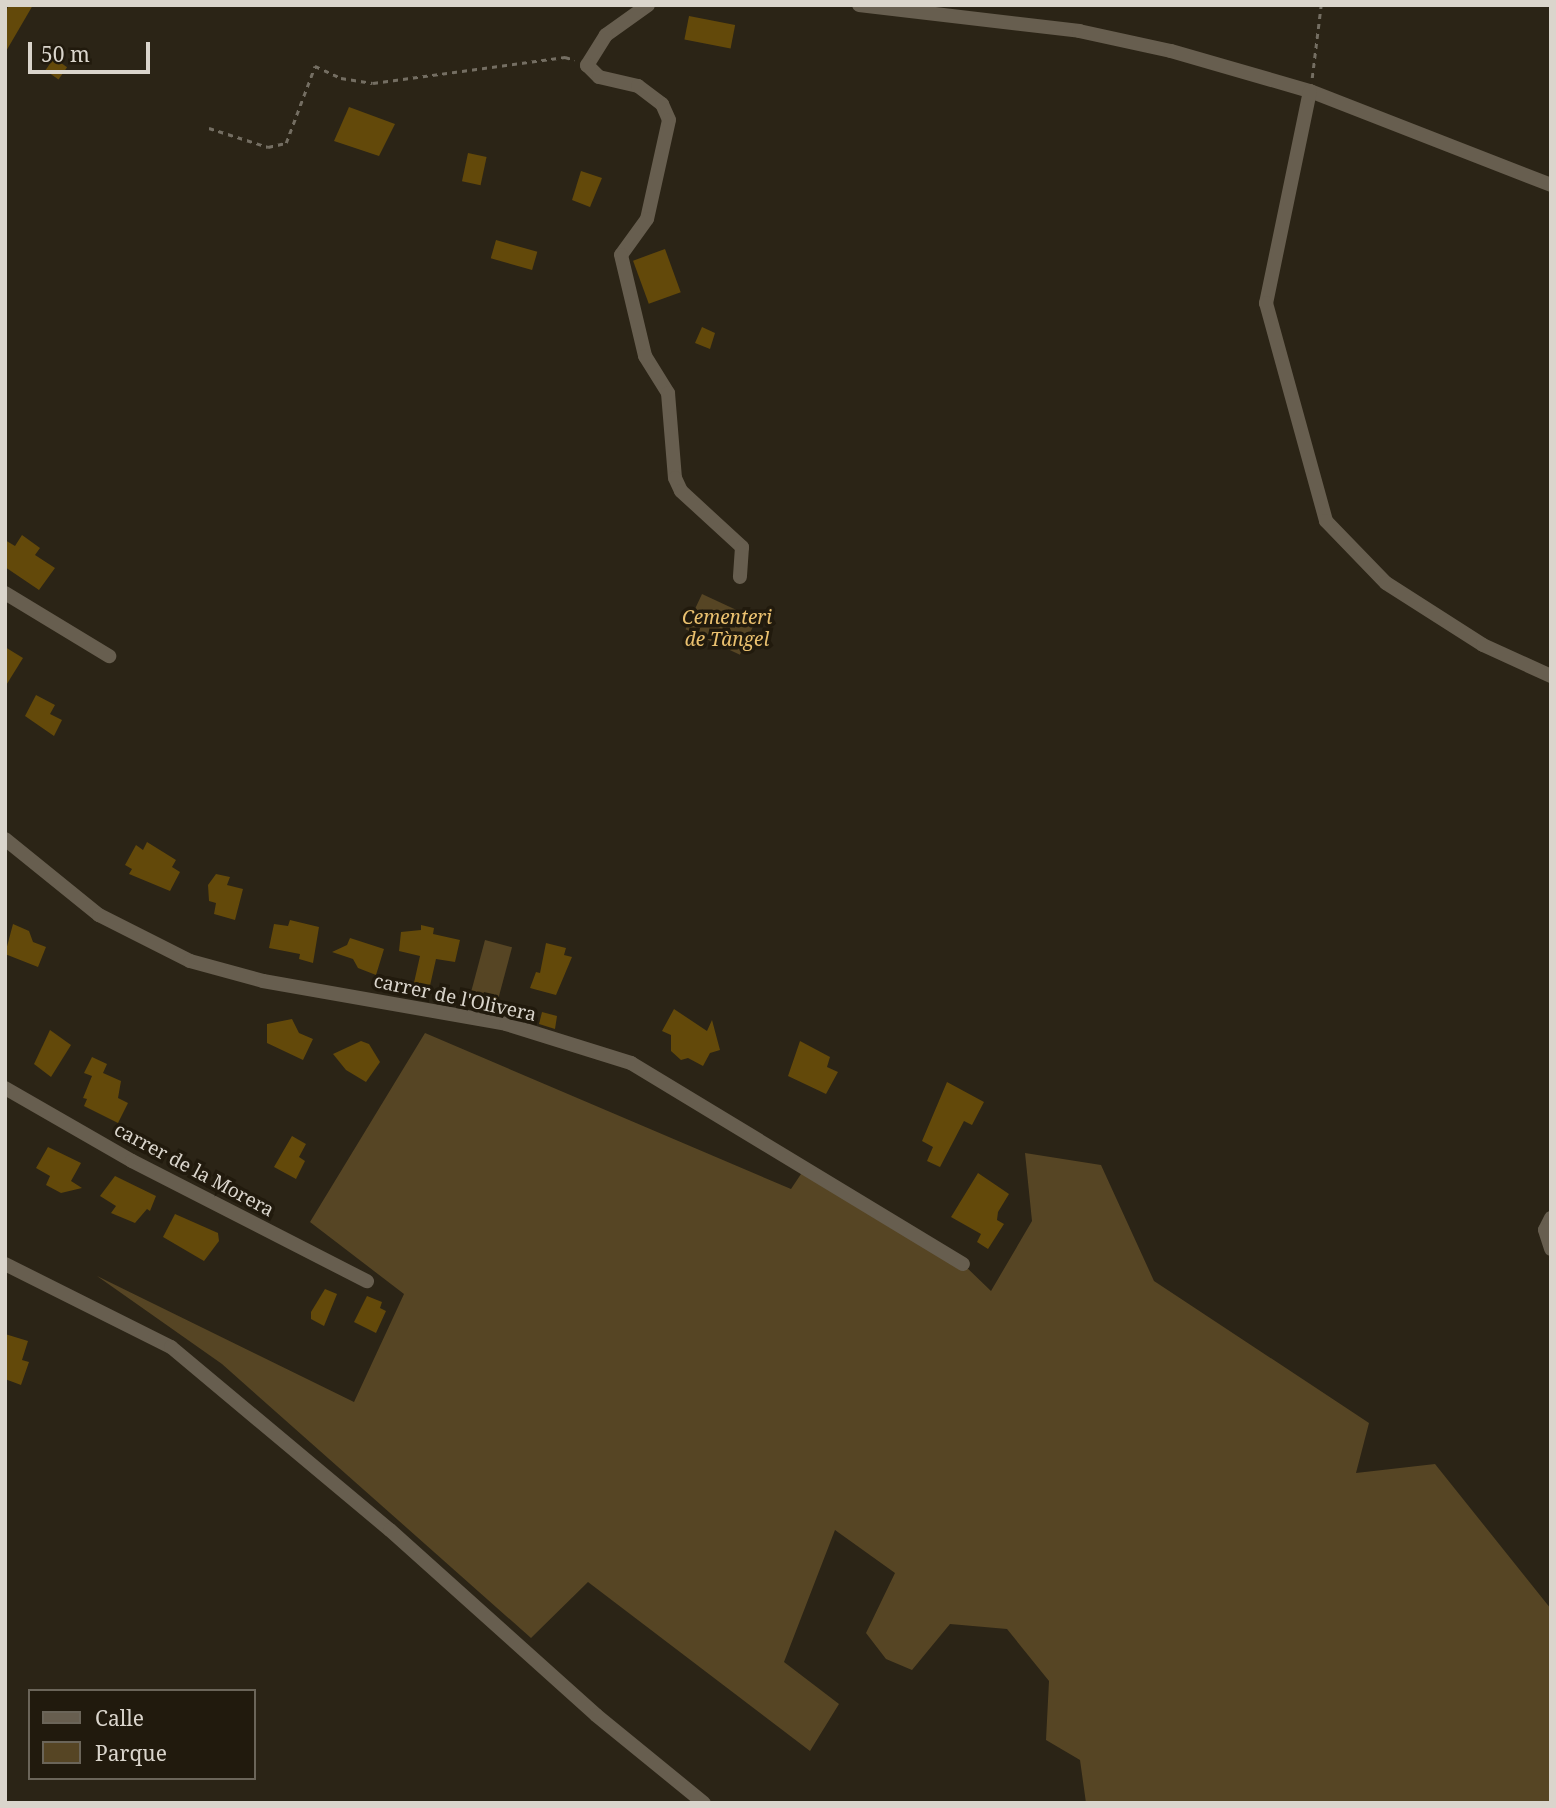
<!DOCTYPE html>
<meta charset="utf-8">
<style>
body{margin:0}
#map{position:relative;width:1556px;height:1808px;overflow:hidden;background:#2b2416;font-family:"Noto Serif",serif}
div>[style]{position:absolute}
.green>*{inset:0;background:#564524;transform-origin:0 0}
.building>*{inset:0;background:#63490a;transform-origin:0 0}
.path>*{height:2.5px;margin-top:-1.25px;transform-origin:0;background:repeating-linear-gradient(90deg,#746e62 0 5px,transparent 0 10px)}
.street>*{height:14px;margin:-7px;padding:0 7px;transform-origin:7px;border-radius:7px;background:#675e4f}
span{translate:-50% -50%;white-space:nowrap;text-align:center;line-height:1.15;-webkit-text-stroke:7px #211a0d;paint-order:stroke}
.park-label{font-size:19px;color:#ebc16f;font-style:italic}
.street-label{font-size:19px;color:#dad5cc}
.frame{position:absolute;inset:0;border:7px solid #dad5cc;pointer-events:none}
.legend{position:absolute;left:28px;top:1689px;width:228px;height:91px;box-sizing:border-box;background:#211a0d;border:2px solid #6b6559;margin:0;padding:9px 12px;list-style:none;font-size:21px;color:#dad5cc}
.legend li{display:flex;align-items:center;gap:14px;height:35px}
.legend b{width:35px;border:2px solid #6b6559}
.scale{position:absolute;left:28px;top:42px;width:122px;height:32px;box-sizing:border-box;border:4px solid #dad5cc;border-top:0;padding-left:9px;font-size:21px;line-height:24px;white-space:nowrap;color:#dad5cc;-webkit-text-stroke:5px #211a0d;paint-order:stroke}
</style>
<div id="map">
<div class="green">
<i style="left:702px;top:594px;width:60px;height:39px;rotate:25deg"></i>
<i style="left:485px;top:940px;width:28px;height:58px;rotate:15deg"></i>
<i style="clip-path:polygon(425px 1033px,791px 1189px,805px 1168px,963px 1264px,991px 1291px,1032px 1221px,1025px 1153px,1101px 1165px,1154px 1281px,1369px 1423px,1356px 1473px,1435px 1464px,1551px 1609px,1551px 1803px,1086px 1803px,1080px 1760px,1046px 1740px,1049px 1681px,1007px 1629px,950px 1624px,912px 1670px,886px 1659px,866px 1633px,895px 1573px,835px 1530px,784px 1662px,839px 1704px,810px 1751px,588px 1582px,531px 1638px,222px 1364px,97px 1276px,354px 1402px,404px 1294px,310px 1222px)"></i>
</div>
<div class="building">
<i style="clip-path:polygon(9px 5px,33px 5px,5px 53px,5px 13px)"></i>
<i style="left:689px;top:16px;width:47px;height:24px;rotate:11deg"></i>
<i style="left:54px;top:58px;width:16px;height:15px;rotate:35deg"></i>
<i style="clip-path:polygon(349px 107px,395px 124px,379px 156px,334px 141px)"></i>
<i style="left:468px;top:153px;width:19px;height:29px;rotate:12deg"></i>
<i style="clip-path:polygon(581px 171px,602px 178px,590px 207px,572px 200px)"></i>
<i style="left:496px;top:240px;width:43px;height:19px;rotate:16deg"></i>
<i style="left:665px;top:249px;width:46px;height:34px;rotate:70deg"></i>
<i style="clip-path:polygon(702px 327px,715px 333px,710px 349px,695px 343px)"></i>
<i style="clip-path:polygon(22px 535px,40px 548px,35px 555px,55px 568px,39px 590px,5px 567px,5px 540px,15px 546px)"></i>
<i style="clip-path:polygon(5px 647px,23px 658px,5px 687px)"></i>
<i style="clip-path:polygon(36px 695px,55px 705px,50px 714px,62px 720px,54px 736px,25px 716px)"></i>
<i style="clip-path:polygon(147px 842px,176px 860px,172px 867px,180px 872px,170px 891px,129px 874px,132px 869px,125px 865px,136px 845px,143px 850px)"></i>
<i style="clip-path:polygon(216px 874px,230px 877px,227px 885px,243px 889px,235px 920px,214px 914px,216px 903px,209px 901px,208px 885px)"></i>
<i style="clip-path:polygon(290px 920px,319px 927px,313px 963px,299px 959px,300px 954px,269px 948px,274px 924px,288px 926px)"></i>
<i style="clip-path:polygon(13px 924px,29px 931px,33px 942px,46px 947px,38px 967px,5px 954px)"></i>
<i style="clip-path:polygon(421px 925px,434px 928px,433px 934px,460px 940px,455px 962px,436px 959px,427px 999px,411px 996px,420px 956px,399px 951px,401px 932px,421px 930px)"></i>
<i style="clip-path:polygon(350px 938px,384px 949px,376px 975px,358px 968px,353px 959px,332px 952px,347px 945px)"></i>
<i style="clip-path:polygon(546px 943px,566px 948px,564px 955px,572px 957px,556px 995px,530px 988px,536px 972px,540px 973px)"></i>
<i style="clip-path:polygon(674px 1009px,707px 1031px,712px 1020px,720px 1050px,710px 1053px,703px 1066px,688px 1058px,681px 1060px,671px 1051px,671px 1035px,662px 1031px)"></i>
<i style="clip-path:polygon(542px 1012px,557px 1016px,555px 1029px,539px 1024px)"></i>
<i style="clip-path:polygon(292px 1019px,299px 1033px,313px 1039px,303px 1060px,267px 1043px,267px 1024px)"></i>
<i style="clip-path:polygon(50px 1030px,71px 1045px,51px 1077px,34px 1064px)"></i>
<i style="clip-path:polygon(361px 1041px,369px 1044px,380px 1062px,366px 1082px,346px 1070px,333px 1054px)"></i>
<i style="clip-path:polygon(800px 1041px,830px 1057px,827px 1067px,838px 1072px,826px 1094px,788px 1076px)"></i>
<i style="clip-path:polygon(92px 1057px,107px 1064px,103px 1073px,121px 1081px,118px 1098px,128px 1103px,118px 1123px,84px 1106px,87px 1099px,83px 1098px,92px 1076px,84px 1073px)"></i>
<i style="clip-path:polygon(947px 1082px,984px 1102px,972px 1125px,964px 1121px,940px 1167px,927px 1161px,933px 1147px,922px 1141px)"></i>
<i style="clip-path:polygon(292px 1136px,306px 1144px,299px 1157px,305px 1161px,296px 1179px,274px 1167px)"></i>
<i style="clip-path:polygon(48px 1147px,81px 1163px,71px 1181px,82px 1188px,61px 1193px,46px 1185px,50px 1176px,36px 1168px)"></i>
<i style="clip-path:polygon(978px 1173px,1009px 1194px,998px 1212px,997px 1220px,1004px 1224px,988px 1249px,977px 1242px,981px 1234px,951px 1217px)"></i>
<i style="clip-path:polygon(115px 1176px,156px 1196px,150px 1211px,147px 1209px,135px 1223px,111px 1213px,116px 1206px,100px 1196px)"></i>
<i style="clip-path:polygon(175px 1214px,218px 1233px,219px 1241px,204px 1261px,163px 1237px)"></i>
<i style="clip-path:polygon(325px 1289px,337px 1294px,324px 1326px,311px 1319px,311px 1312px)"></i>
<i style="clip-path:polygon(367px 1296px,382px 1302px,380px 1308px,386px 1311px,376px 1333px,354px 1322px)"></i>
<i style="clip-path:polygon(5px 1334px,28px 1341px,22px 1360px,29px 1362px,21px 1385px,5px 1379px)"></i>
</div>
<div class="path">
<i style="left:1312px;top:78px;width:74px;rotate:-83deg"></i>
<i style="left:209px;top:128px;width:62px;rotate:17.9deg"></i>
<i style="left:268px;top:147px;width:18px;rotate:-13deg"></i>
<i style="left:286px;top:143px;width:82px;rotate:-69.4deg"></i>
<i style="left:315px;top:66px;width:29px;rotate:25deg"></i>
<i style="left:341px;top:78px;width:32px;rotate:9deg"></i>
<i style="left:373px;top:83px;width:194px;rotate:-7.7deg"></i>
<i style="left:565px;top:57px;width:10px;rotate:17deg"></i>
</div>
<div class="street">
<i style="left:648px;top:5px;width:52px;rotate:144.5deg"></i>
<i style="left:606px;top:35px;width:36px;rotate:122deg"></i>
<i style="left:587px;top:65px;width:17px;rotate:45deg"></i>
<i style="left:599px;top:77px;width:40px;rotate:13deg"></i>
<i style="left:638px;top:86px;width:30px;rotate:37deg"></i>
<i style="left:662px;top:104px;width:17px;rotate:66deg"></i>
<i style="left:669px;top:120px;width:101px;rotate:102.5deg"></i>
<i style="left:647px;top:219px;width:44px;rotate:125.8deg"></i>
<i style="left:621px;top:255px;width:104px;rotate:76.6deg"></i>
<i style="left:645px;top:356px;width:44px;rotate:58.1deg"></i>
<i style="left:668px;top:393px;width:85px;rotate:85.3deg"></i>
<i style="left:675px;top:478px;width:14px;rotate:65deg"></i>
<i style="left:681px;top:491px;width:83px;rotate:42.6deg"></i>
<i style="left:742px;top:547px;width:30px;rotate:94deg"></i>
<i style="left:859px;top:5px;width:222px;rotate:6.7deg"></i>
<i style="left:1079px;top:31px;width:94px;rotate:12.3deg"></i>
<i style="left:1171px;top:51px;width:145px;rotate:16.1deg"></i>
<i style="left:1310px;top:91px;width:259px;rotate:21.3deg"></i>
<i style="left:1310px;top:91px;width:217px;rotate:101.7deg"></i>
<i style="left:1266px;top:303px;width:226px;rotate:74.6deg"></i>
<i style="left:1326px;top:521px;width:86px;rotate:45.9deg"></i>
<i style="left:1386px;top:583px;width:115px;rotate:32.6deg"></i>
<i style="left:1483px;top:645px;width:75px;rotate:24.5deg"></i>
<i style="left:5px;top:593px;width:122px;rotate:31.2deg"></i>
<i style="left:5px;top:839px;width:121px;rotate:39deg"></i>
<i style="left:99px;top:915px;width:102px;rotate:26.8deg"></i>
<i style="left:190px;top:961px;width:76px;rotate:15.3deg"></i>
<i style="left:263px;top:981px;width:247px;rotate:10deg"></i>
<i style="left:506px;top:1024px;width:131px;rotate:17.3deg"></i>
<i style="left:631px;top:1063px;width:388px;rotate:31.2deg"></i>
<i style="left:5px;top:1088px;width:146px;rotate:29.9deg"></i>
<i style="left:132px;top:1161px;width:264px;rotate:27.1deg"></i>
<i style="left:1551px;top:1218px;width:13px;rotate:117deg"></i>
<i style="left:1545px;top:1230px;width:20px;rotate:72deg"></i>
<i style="left:5px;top:1264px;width:186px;rotate:26.6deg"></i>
<i style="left:171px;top:1347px;width:285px;rotate:39.9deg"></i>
<i style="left:390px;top:1530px;width:277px;rotate:41.9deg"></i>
<i style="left:596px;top:1715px;width:139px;rotate:39.2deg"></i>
</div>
<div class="park-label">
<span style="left:727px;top:629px">Cementeri<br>de Tàngel</span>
</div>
<div class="street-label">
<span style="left:455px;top:998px;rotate:12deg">carrer de l'Olivera</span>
<span style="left:194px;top:1170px;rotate:28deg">carrer de la Morera</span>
</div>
<div class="frame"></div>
<ul class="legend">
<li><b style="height:9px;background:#675e4f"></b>Calle</li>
<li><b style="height:19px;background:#564524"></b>Parque</li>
</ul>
<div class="scale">50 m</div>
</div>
